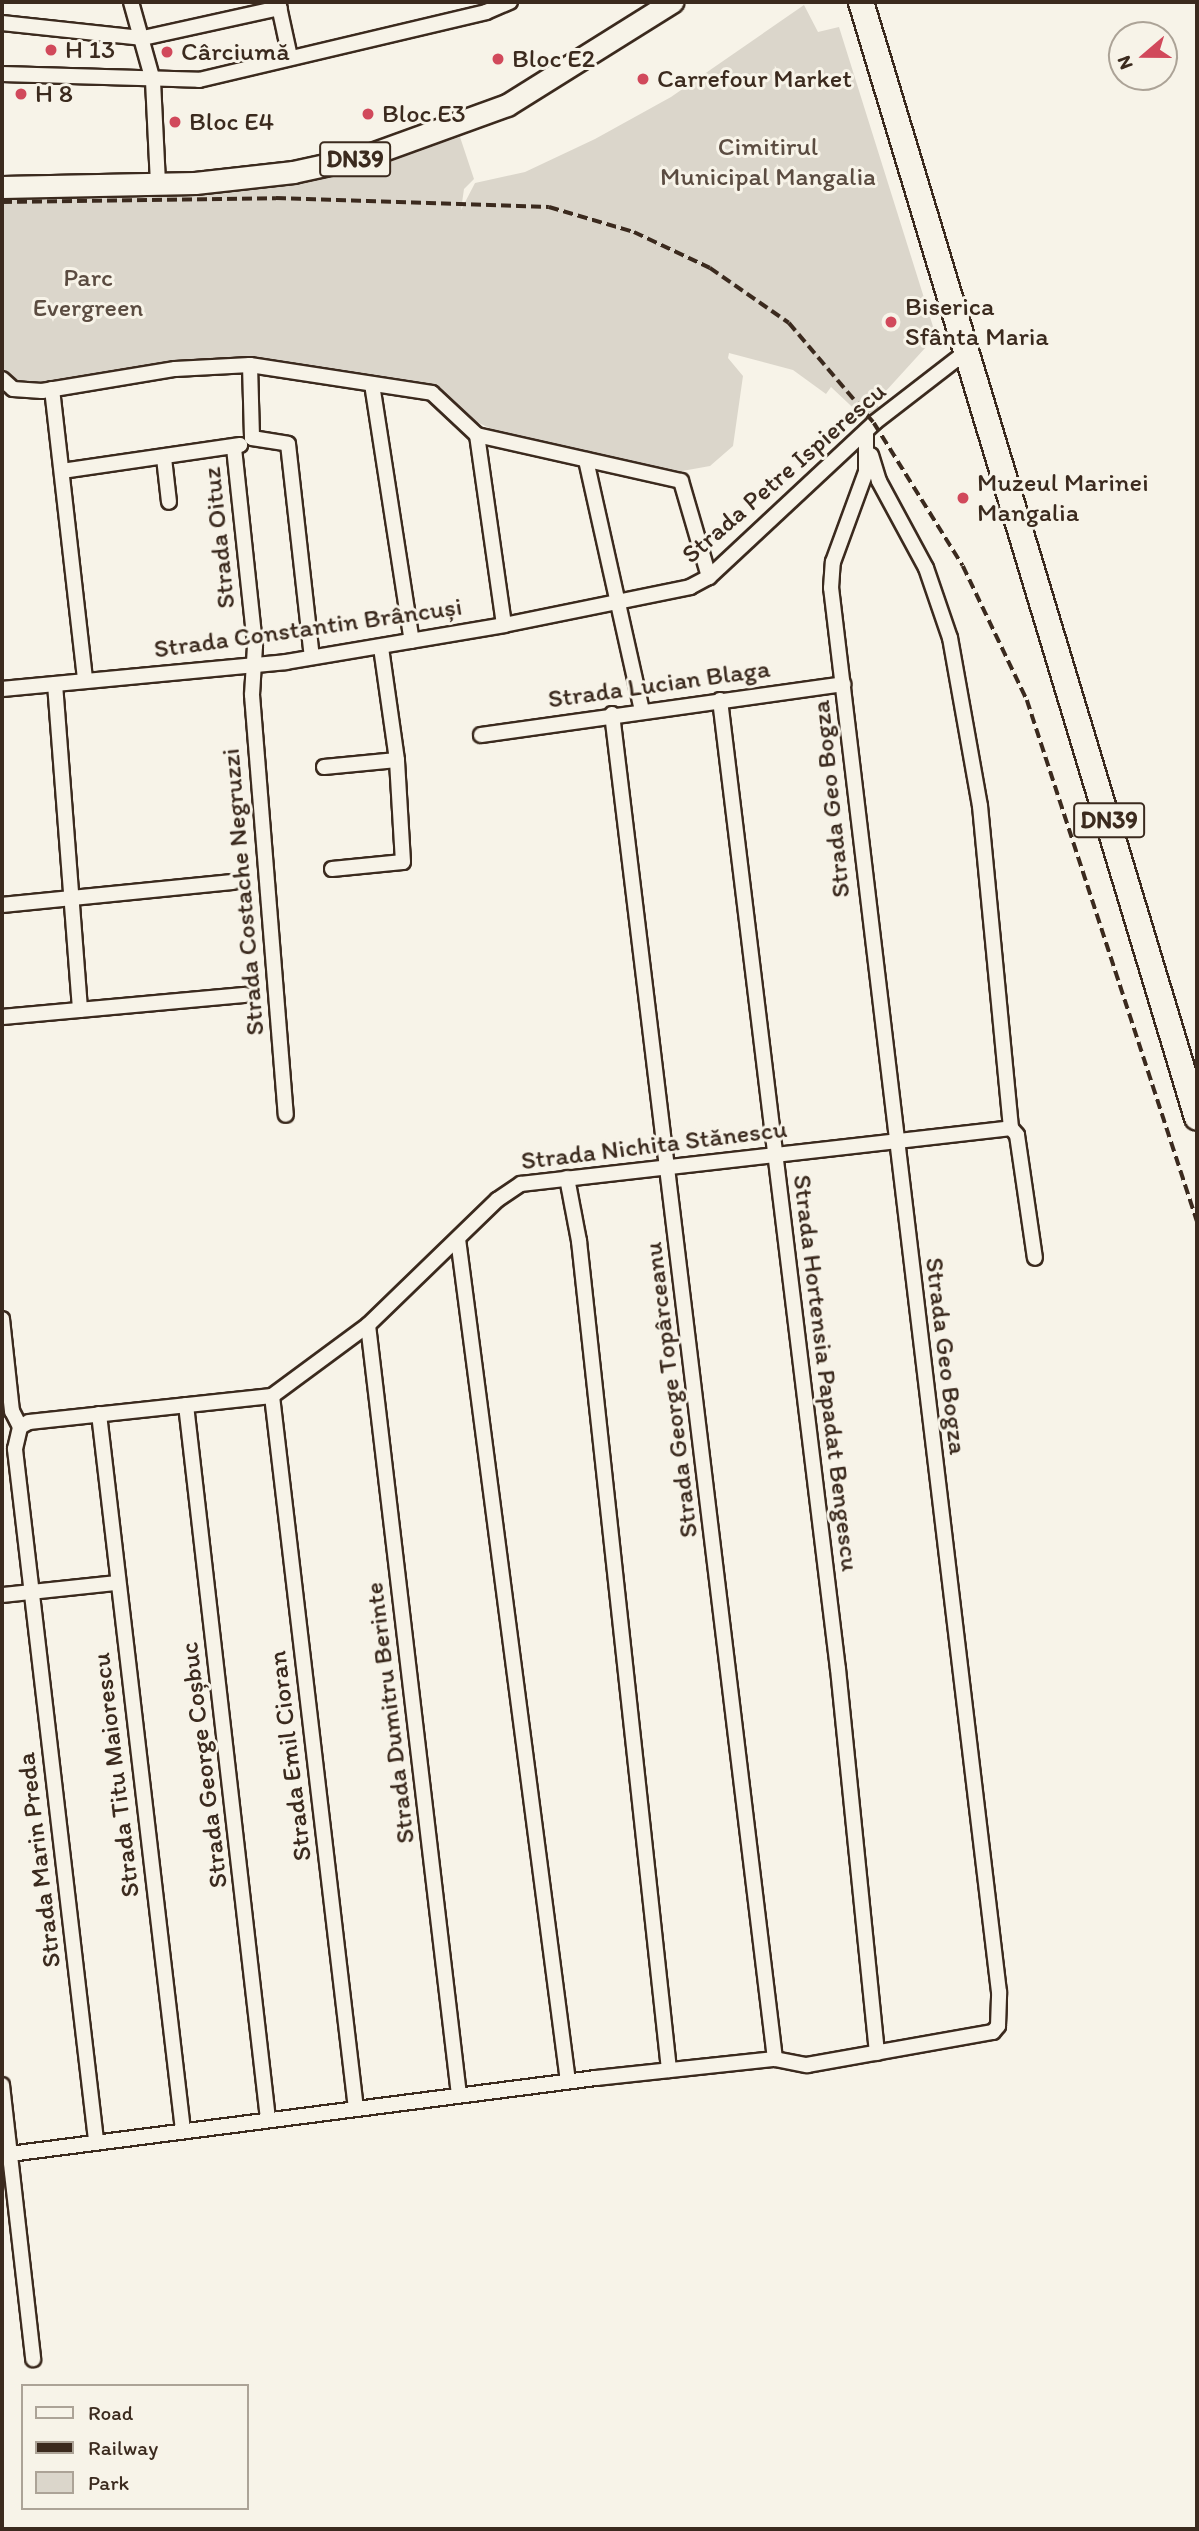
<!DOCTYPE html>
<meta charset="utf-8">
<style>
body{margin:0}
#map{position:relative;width:1199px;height:2531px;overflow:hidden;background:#f7f3e8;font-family:Itim,sans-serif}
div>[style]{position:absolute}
.green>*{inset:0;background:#dbd6cb}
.roads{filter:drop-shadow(2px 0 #3b2a1e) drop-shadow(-2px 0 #3b2a1e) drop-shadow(0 2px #3b2a1e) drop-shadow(0 -2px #3b2a1e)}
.street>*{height:14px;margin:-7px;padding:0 7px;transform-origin:7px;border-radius:7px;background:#f7f3e8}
.primary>*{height:21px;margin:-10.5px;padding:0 10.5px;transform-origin:10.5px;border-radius:10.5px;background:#f7f3e8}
.highway>*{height:24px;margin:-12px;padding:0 12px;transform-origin:12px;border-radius:12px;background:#f7f3e8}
.rail>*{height:3.5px;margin-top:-1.75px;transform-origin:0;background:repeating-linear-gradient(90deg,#3b2a1e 0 10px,transparent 0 15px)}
.dots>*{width:19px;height:19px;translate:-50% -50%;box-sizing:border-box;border:4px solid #f7f3e8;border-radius:50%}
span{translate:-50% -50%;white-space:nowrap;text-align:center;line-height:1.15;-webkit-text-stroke:6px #f7f3e8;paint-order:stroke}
.shield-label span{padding:2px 5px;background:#f7f3e8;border:2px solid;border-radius:5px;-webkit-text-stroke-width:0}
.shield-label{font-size:24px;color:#3b2a1e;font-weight:700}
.poi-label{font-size:26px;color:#3b2a1e}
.left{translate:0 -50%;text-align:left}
.park-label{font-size:26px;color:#5b4c41}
.street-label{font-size:26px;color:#3b2a1e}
.frame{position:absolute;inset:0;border:4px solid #3b2a1e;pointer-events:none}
.legend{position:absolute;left:21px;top:2384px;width:228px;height:126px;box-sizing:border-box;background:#f7f3e8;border:2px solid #aca397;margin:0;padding:9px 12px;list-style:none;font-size:21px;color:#3b2a1e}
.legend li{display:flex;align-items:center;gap:14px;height:35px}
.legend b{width:35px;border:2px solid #aca397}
.north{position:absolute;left:1108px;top:21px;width:70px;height:70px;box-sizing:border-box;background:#f7f3e8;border:2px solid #aca397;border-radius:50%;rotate:250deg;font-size:19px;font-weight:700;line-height:28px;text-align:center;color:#3b2a1e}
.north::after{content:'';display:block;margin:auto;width:24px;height:32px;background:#d1495b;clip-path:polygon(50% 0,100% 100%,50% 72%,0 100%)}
</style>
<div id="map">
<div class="green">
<i style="clip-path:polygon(804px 5px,818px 32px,839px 27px,936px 336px,875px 403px,880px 408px,866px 420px,831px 387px,826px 394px,793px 370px,729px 353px,728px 358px,743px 376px,733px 446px,710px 466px,671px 473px,502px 434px,462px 415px,447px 398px,235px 358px,20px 386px,6px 379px,2px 369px,2px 194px,181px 194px,270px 187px,338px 176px,460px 137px,474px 179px,464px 189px,461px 210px,475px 183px,525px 172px,595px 139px,671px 97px)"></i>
</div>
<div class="roads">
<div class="street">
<i style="left:131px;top:2px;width:82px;rotate:74.4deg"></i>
<i style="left:153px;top:81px;width:104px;rotate:87.2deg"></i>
<i style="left:278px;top:2px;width:56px;rotate:77.7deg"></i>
<i style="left:2px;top:23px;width:142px;rotate:6.1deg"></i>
<i style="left:143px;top:38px;width:140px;rotate:-12.4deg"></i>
<i style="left:2px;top:74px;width:197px;rotate:1.7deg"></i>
<i style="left:199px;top:80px;width:295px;rotate:-13.3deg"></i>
<i style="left:486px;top:12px;width:26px;rotate:-23deg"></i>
<i style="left:250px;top:365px;width:73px;rotate:88.4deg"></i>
<i style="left:2px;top:379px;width:15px;rotate:42deg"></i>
<i style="left:13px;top:389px;width:29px;rotate:4deg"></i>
<i style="left:42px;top:391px;width:135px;rotate:-9.4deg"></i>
<i style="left:175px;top:369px;width:75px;rotate:-3.1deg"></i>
<i style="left:250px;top:365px;width:184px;rotate:8.7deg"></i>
<i style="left:432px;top:393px;width:62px;rotate:43deg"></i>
<i style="left:477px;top:435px;width:192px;rotate:81.9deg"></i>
<i style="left:372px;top:384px;width:260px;rotate:81.2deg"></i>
<i style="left:52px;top:389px;width:293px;rotate:83.5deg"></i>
<i style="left:477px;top:435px;width:209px;rotate:12.7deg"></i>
<i style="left:681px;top:481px;width:100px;rotate:73.7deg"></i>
<i style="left:252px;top:438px;width:36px;rotate:9deg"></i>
<i style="left:288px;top:444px;width:214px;rotate:83.6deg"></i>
<i style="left:234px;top:448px;width:199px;rotate:83.9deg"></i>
<i style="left:255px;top:646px;width:49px;rotate:93.5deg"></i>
<i style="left:252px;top:695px;width:421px;rotate:85.4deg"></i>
<i style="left:164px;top:458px;width:44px;rotate:83.5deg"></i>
<i style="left:586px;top:460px;width:256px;rotate:77.4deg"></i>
<i style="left:62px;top:471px;width:180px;rotate:-8.3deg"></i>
<i style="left:55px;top:684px;width:327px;rotate:85.6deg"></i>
<i style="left:2px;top:689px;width:285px;rotate:-5.4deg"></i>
<i style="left:286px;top:662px;width:221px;rotate:-9.6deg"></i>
<i style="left:504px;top:625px;width:190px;rotate:-11.5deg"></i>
<i style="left:690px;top:587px;width:21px;rotate:-28deg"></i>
<i style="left:709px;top:577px;width:226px;rotate:-43deg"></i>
<i style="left:874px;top:423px;width:118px;rotate:-37.7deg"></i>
<i style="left:720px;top:700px;width:976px;rotate:83.06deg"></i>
<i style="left:838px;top:1669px;width:386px;rotate:84.2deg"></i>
<i style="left:612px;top:714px;width:1355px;rotate:83.09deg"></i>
<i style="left:481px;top:735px;width:366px;rotate:-8deg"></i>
<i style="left:324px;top:767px;width:73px;rotate:-5.5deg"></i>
<i style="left:332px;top:869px;width:71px;rotate:-5.6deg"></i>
<i style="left:403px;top:862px;width:102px;rotate:-93.4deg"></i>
<i style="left:397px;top:760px;width:114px;rotate:-98.1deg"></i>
<i style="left:2px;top:905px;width:232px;rotate:-5.7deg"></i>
<i style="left:2px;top:1017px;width:244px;rotate:-5.2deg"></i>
<i style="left:1011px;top:1128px;width:9px;rotate:49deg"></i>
<i style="left:1017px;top:1135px;width:124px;rotate:81.7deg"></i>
<i style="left:567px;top:1178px;width:64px;rotate:79.2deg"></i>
<i style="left:579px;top:1241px;width:834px;rotate:83.8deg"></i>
<i style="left:458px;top:1239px;width:849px;rotate:82.56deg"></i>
<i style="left:2px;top:1319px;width:93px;rotate:83.8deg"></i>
<i style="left:12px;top:1411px;width:18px;rotate:63deg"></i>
<i style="left:368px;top:1325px;width:775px;rotate:83.26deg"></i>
<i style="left:272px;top:1396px;width:718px;rotate:83.28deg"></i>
<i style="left:186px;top:1405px;width:719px;rotate:83.45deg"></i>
<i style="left:99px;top:1414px;width:721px;rotate:83.31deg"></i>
<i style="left:2px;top:1595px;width:116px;rotate:-6deg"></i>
<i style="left:2px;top:2085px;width:276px;rotate:83.5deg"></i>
<i style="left:96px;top:2140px;width:696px;rotate:-96.69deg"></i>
<i style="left:15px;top:1449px;width:23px;rotate:-77deg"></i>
<i style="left:20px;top:1427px;width:10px;rotate:-29deg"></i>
<i style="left:29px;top:1422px;width:244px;rotate:-6.1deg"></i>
<i style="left:272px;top:1396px;width:119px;rotate:-36.5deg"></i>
<i style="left:368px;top:1325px;width:180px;rotate:-44.1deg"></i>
<i style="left:497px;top:1200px;width:29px;rotate:-34deg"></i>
<i style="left:521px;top:1184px;width:493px;rotate:-6.5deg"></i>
<i style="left:1011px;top:1128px;width:323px;rotate:-95.5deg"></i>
<i style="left:980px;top:806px;width:171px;rotate:-100.1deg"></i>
<i style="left:950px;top:638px;width:74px;rotate:-108.9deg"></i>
<i style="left:926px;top:568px;width:99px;rotate:-118.4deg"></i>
<i style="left:879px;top:481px;width:27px;rotate:-107deg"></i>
<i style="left:2px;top:2155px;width:599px;rotate:-7.39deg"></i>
<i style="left:596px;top:2078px;width:180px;rotate:-6.1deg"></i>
<i style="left:775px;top:2059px;width:33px;rotate:11deg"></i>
<i style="left:807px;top:2065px;width:189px;rotate:-10.1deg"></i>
<i style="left:993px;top:2032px;width:8px;rotate:-50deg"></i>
<i style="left:998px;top:2026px;width:34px;rotate:-88deg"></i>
<i style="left:999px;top:1992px;width:1414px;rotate:-96.82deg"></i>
<i style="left:831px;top:588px;width:26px;rotate:-86deg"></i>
<i style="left:833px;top:562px;width:96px;rotate:-69.9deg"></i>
<i style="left:866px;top:472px;width:40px;rotate:-90deg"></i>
</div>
<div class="primary">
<i style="left:2px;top:187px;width:193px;rotate:-1.2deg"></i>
<i style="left:195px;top:183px;width:99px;rotate:-6.4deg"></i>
<i style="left:293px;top:172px;width:75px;rotate:-12.4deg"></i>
<i style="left:366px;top:156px;width:150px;rotate:-19.9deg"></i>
<i style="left:507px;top:105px;width:195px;rotate:-32deg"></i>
</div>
<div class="highway">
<i style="left:861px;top:2px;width:1165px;rotate:73.24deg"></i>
</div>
</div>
<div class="rail">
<i style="left:2px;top:202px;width:274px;rotate:-0.8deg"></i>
<i style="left:276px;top:198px;width:273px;rotate:1.9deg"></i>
<i style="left:549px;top:207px;width:89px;rotate:16.4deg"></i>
<i style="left:634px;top:232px;width:84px;rotate:25.3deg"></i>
<i style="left:710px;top:268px;width:96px;rotate:34.8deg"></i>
<i style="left:789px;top:323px;width:131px;rotate:49.6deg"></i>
<i style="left:874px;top:423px;width:168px;rotate:58.1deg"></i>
<i style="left:963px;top:566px;width:148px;rotate:64.5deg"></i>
<i style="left:1027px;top:700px;width:548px;rotate:71.93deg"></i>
</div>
<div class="dots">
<i style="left:51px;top:50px;background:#d1495b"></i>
<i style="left:167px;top:52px;background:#d1495b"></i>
<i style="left:498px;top:59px;background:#d1495b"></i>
<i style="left:643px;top:79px;background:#d1495b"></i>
<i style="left:21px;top:94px;background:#d1495b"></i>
<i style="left:368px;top:114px;background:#d1495b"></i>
<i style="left:175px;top:122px;background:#d1495b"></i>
<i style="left:891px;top:322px;background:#d1495b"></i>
<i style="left:963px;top:498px;background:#d1495b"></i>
</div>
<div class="shield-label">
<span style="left:355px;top:159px">DN39</span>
<span style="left:1109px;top:820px">DN39</span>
</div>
<div class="poi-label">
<span class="left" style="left:65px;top:50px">H 13</span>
<span class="left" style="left:181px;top:52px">Cârciumă</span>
<span class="left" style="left:512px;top:59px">Bloc E2</span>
<span class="left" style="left:657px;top:79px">Carrefour Market</span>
<span class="left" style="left:35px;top:94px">H 8</span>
<span class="left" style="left:382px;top:114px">Bloc E3</span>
<span class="left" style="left:189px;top:122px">Bloc E4</span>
<span class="left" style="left:905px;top:322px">Biserica<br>Sfânta Maria</span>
<span class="left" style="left:977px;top:498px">Muzeul Marinei<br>Mangalia</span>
</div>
<div class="park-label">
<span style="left:768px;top:162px">Cimitirul<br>Municipal Mangalia</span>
<span style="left:88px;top:293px">Parc<br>Evergreen</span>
</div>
<div class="street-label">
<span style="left:784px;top:473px;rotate:-41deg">Strada Petre Ispierescu</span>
<span style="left:219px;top:538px;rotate:-96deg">Strada Oituz</span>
<span style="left:308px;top:628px;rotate:-8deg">Strada Constantin Brâncuși</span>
<span style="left:659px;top:684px;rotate:-8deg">Strada Lucian Blaga</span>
<span style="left:831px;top:799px;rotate:-96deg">Strada Geo Bogza</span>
<span style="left:243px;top:892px;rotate:-95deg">Strada Costache Negruzzi</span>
<span style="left:654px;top:1145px;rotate:-7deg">Strada Nichita Stănescu</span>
<span style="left:946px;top:1356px;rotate:83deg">Strada Geo Bogza</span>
<span style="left:826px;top:1373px;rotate:83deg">Strada Hortensia Papadat Bengescu</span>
<span style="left:671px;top:1390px;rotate:-97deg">Strada George Topârceanu</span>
<span style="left:390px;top:1713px;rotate:-97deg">Strada Dumitru Berinte</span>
<span style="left:290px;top:1756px;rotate:-97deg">Strada Emil Cioran</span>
<span style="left:204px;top:1765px;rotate:-97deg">Strada George Coșbuc</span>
<span style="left:116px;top:1775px;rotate:-97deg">Strada Titu Maiorescu</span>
<span style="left:39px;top:1860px;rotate:-97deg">Strada Marin Preda</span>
</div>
<div class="frame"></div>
<ul class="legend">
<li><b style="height:9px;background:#f7f3e8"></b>Road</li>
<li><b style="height:9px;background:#3b2a1e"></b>Railway</li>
<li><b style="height:19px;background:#dbd6cb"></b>Park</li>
</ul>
<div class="north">N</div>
</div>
